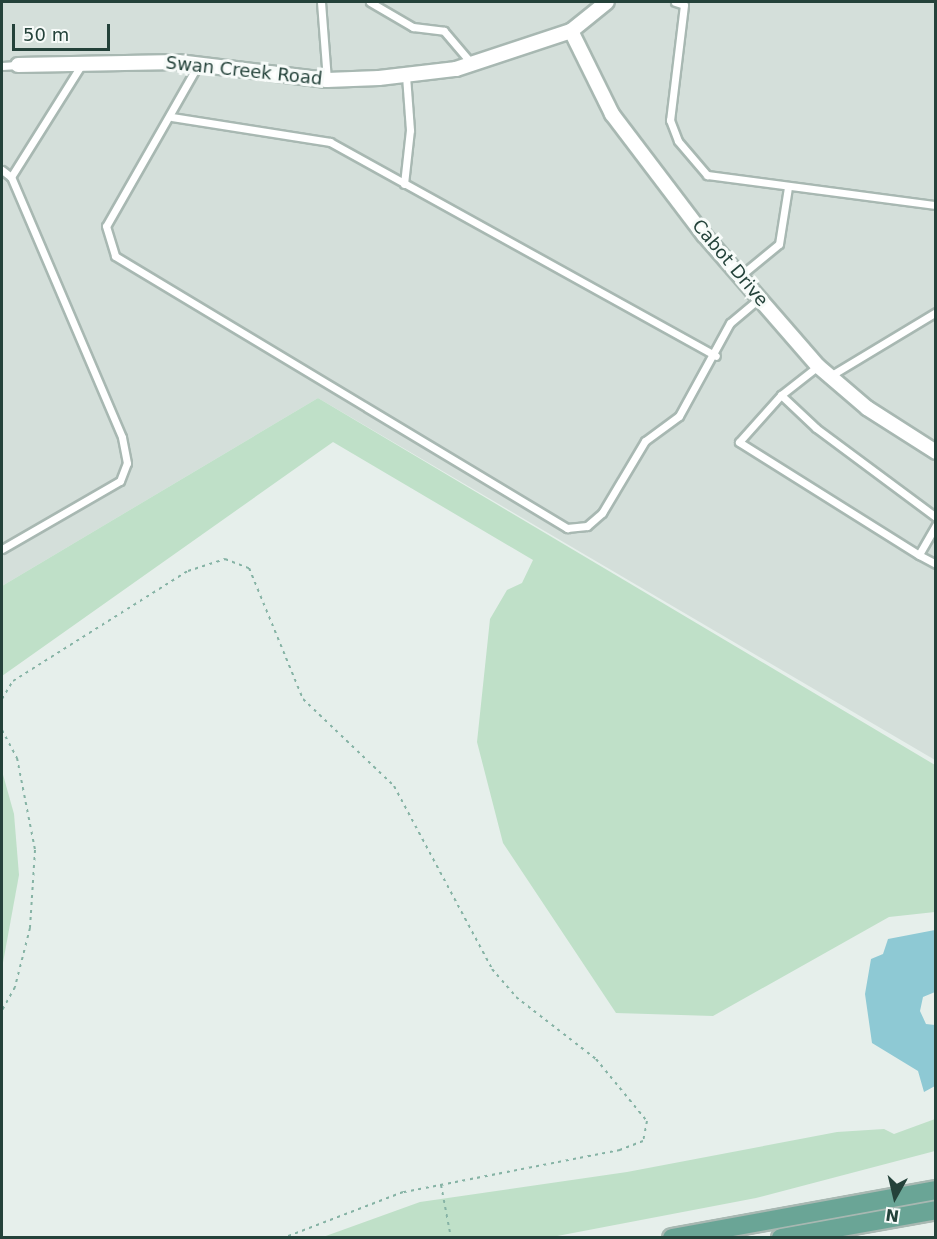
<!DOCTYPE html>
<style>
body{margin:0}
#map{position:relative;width:937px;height:1239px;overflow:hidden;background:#e6efeb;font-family:"DejaVu Sans",sans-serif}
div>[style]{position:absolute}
.built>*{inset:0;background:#d4dfda}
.green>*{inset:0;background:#bfe0c8}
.water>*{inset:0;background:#8ec9d4}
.path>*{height:2px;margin-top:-1px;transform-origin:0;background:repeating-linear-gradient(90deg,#86b3a5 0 3px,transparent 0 7.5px)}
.roads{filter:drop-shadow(2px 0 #a8b8b2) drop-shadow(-2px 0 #a8b8b2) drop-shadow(0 2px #a8b8b2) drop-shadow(0 -2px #a8b8b2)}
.service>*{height:7px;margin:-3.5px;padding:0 3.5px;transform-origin:3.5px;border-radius:3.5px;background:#fff}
.minor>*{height:14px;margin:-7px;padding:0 7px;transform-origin:7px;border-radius:7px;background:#fff}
.primary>*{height:18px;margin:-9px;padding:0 9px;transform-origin:9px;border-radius:9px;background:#6aa596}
span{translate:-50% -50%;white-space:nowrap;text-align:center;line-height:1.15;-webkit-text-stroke:6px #f7fbf9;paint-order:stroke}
.street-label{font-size:18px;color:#24423a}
.frame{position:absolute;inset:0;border:3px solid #24423a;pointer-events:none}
.north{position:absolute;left:865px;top:1167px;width:60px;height:60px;-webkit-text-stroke:4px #f7fbf9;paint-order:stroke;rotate:188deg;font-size:16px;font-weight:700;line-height:24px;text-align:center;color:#24423a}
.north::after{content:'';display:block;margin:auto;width:21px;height:27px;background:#24423a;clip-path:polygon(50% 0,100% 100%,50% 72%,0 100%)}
.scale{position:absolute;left:12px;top:24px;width:98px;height:27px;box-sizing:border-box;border:3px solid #24423a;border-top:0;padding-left:8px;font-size:18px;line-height:21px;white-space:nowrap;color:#24423a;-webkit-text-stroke:4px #f7fbf9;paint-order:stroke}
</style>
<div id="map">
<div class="built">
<i style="clip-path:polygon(2px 2px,935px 2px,935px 760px,318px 398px,2px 586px)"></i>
</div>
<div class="green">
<i style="clip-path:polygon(318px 398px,935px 765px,935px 912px,889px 917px,713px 1016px,616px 1013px,503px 843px,477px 742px,490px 619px,507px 590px,522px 583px,533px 560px,333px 442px,2px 676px,2px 586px)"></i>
<i style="clip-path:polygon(2px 771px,14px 814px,19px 875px,2px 968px)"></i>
<i style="clip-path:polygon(935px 1119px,935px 1151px,756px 1198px,552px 1237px,323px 1237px,420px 1202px,627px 1172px,837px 1132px,884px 1129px,894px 1134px)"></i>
</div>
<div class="water">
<i style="clip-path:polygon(935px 930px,935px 992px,923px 997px,920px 1011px,926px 1024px,935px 1025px,935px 1086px,924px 1092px,918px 1071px,872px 1043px,865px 994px,871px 959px,883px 954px,888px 939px)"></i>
</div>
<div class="path">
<i style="left:2px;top:699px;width:21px;rotate:-59deg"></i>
<i style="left:13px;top:681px;width:207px;rotate:-32.2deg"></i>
<i style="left:188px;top:571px;width:39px;rotate:-18deg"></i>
<i style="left:225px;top:559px;width:26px;rotate:21deg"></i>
<i style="left:249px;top:568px;width:142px;rotate:67.6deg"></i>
<i style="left:303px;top:699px;width:126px;rotate:43.7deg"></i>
<i style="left:394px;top:786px;width:208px;rotate:61.8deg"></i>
<i style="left:492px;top:969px;width:37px;rotate:49deg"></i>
<i style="left:516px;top:997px;width:101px;rotate:37.8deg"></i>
<i style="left:596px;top:1059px;width:80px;rotate:50.6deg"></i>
<i style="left:647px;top:1121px;width:20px;rotate:101deg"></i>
<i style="left:643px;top:1141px;width:25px;rotate:159deg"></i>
<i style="left:620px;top:1150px;width:221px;rotate:169deg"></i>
<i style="left:403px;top:1192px;width:129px;rotate:159deg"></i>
<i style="left:2px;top:730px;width:32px;rotate:62deg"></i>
<i style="left:17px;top:758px;width:94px;rotate:78.9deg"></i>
<i style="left:35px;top:850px;width:78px;rotate:93.7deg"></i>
<i style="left:30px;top:928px;width:61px;rotate:104.3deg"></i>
<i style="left:15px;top:987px;width:26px;rotate:119deg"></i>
<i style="left:441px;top:1185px;width:54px;rotate:79.3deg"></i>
</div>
<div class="roads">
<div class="service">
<i style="left:321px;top:2px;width:78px;rotate:85.6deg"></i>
<i style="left:370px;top:2px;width:50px;rotate:30.2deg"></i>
<i style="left:413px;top:27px;width:31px;rotate:7deg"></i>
<i style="left:444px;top:31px;width:43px;rotate:49.7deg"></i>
<i style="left:675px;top:2px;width:9px;rotate:18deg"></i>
<i style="left:684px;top:5px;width:116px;rotate:96.9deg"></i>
<i style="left:670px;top:120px;width:22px;rotate:69deg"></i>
<i style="left:678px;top:141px;width:45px;rotate:49.5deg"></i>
<i style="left:707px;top:175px;width:231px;rotate:7.5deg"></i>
<i style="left:198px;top:65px;width:185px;rotate:119.7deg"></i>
<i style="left:106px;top:226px;width:31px;rotate:73deg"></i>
<i style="left:115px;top:256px;width:528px;rotate:31.04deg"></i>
<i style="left:567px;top:528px;width:20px;rotate:-6deg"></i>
<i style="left:587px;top:526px;width:20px;rotate:-41deg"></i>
<i style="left:602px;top:513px;width:84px;rotate:-59.2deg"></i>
<i style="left:645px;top:441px;width:42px;rotate:-36.3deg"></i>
<i style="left:679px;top:416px;width:106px;rotate:-61.3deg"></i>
<i style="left:730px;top:323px;width:39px;rotate:-40deg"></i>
<i style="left:2px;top:66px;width:16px;rotate:-4deg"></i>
<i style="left:172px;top:117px;width:160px;rotate:9deg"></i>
<i style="left:330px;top:142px;width:441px;rotate:29deg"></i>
<i style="left:2px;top:170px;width:11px;rotate:38deg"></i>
<i style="left:404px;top:184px;width:54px;rotate:-83.7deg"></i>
<i style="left:410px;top:130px;width:55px;rotate:-94.2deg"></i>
<i style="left:740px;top:276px;width:50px;rotate:-39.4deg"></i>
<i style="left:779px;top:244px;width:58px;rotate:-81deg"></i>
<i style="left:818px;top:366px;width:47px;rotate:141.9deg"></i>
<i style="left:781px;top:395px;width:63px;rotate:131.8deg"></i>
<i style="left:739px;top:442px;width:213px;rotate:32.1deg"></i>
<i style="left:830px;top:376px;width:124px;rotate:-31.1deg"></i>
<i style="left:781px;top:395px;width:48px;rotate:43.3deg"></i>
<i style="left:816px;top:428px;width:149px;rotate:36.6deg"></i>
<i style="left:936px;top:525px;width:34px;rotate:120deg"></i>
<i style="left:919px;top:555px;width:19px;rotate:28deg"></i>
<i style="left:2px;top:549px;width:136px;rotate:-30deg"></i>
<i style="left:120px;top:481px;width:19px;rotate:-69deg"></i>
<i style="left:127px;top:463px;width:26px;rotate:-101deg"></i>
<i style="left:122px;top:437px;width:283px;rotate:-113.1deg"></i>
<i style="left:11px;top:177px;width:133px;rotate:-57.9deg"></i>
</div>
<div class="minor">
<i style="left:571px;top:31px;width:93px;rotate:63.7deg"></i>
<i style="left:612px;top:114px;width:152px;rotate:52.8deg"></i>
<i style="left:704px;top:235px;width:174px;rotate:49deg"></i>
<i style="left:818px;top:366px;width:65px;rotate:40.6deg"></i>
<i style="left:867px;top:408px;width:82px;rotate:32.5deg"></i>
<i style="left:18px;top:65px;width:160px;rotate:-1.1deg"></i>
<i style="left:178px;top:62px;width:150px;rotate:6.9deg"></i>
<i style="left:327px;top:80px;width:52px;rotate:-2.2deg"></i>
<i style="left:379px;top:78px;width:78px;rotate:-6.7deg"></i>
<i style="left:456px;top:69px;width:121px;rotate:-18.3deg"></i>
<i style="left:571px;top:31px;width:46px;rotate:-38.9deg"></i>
</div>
<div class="primary">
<i style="left:672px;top:1238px;width:268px;rotate:-10.3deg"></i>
<i style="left:781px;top:1238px;width:158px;rotate:-10.2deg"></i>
</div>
</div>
<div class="street-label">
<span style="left:244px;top:71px;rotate:6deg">Swan Creek Road</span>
<span style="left:730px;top:263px;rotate:50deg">Cabot Drive</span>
</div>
<div class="frame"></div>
<div class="north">N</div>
<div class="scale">50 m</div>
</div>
